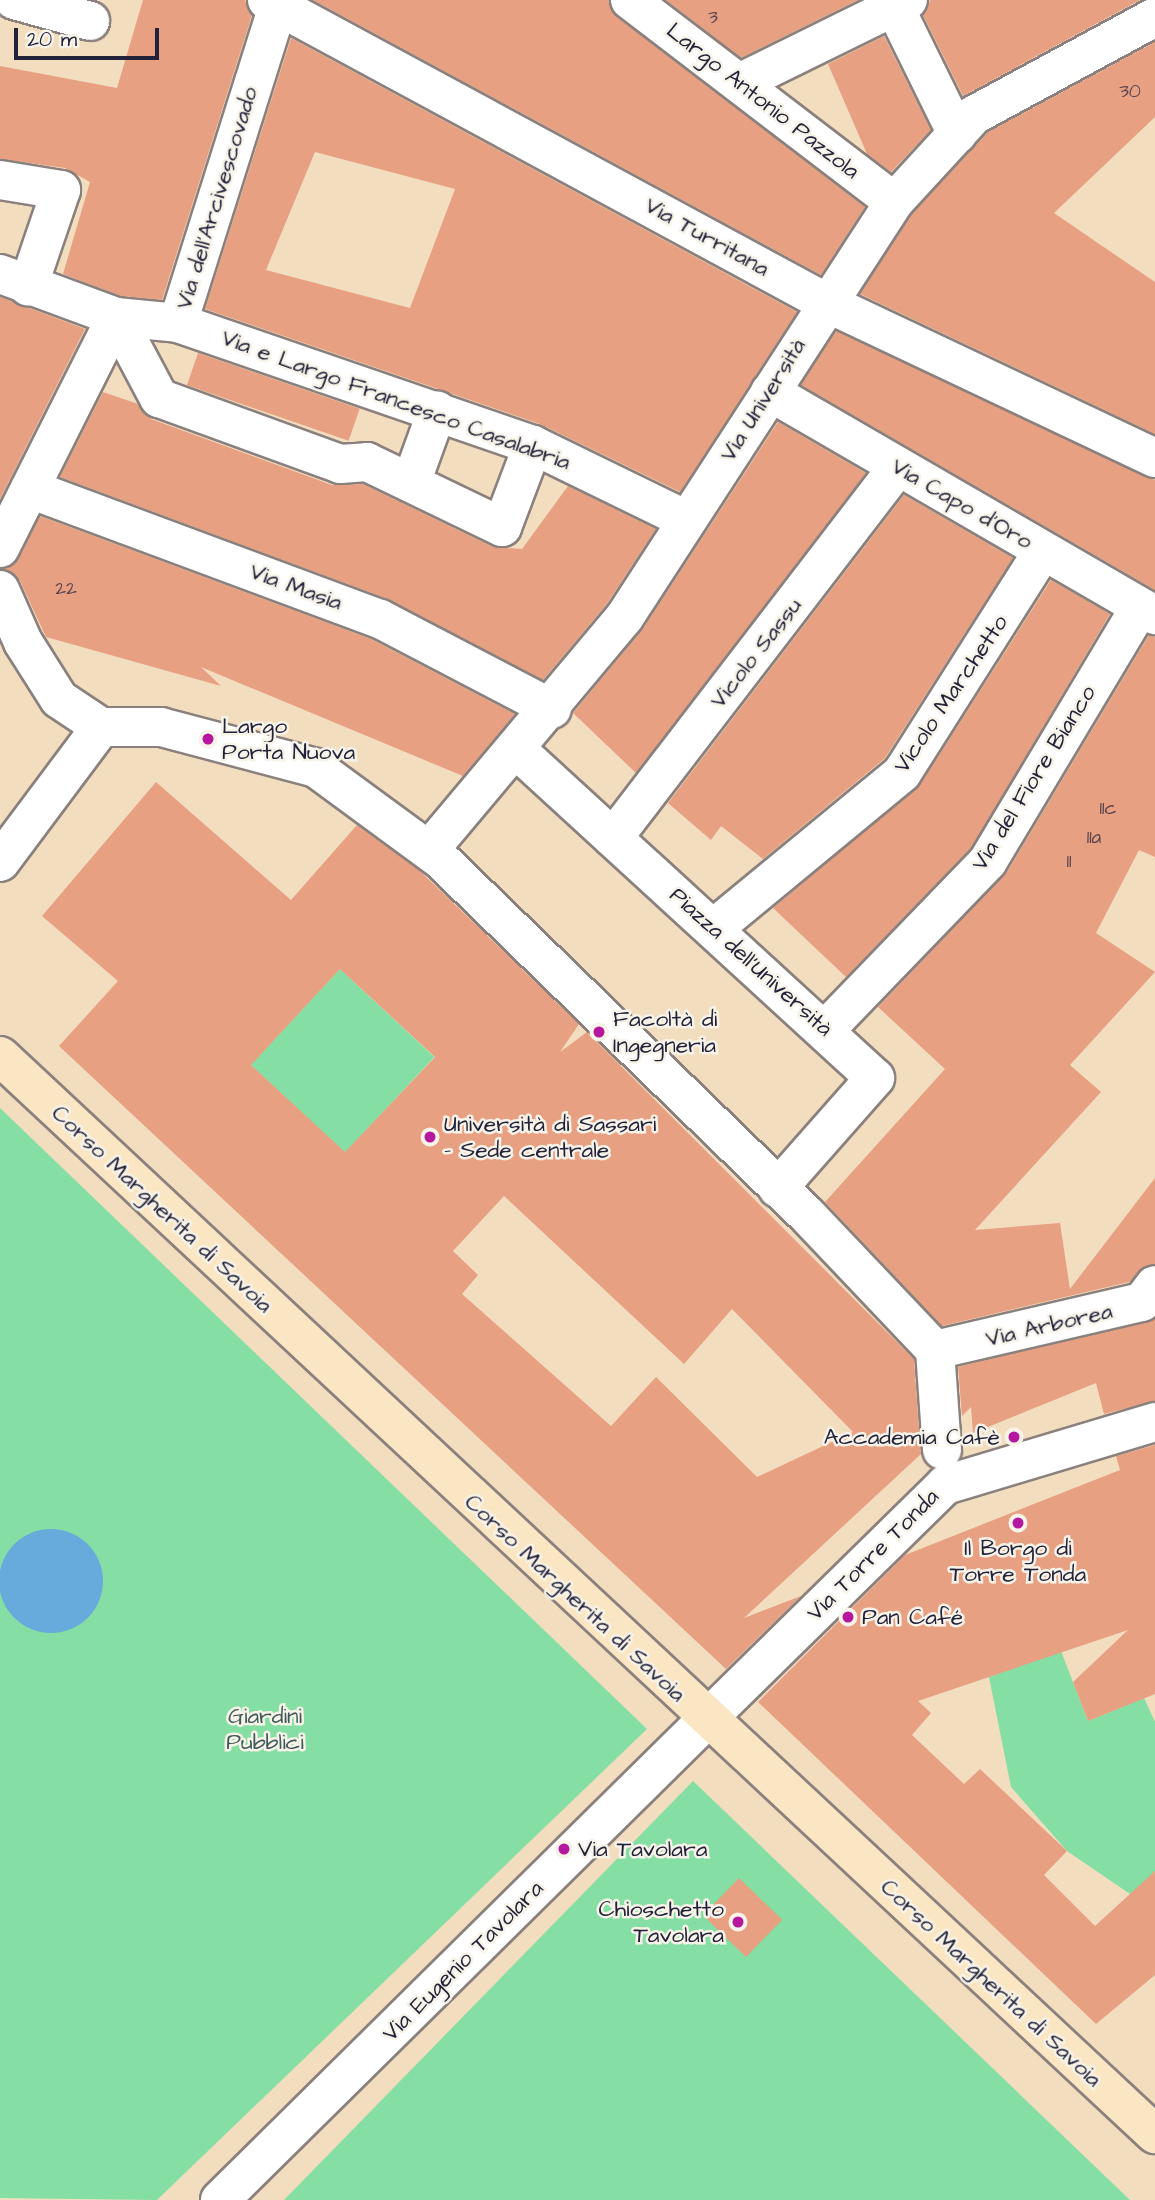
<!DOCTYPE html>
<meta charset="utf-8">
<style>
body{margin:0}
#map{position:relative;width:1155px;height:2200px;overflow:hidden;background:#f3ddbf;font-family:"Architects Daughter",sans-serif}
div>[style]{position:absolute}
.green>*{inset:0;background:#85dea3;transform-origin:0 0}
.water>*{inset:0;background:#67aadc}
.round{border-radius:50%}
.building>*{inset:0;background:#e8a083;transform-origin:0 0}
.roads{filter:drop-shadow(2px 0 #8a807d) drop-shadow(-2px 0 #8a807d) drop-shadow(0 2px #8a807d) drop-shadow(0 -2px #8a807d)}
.pedestrian>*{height:38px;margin:-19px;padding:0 19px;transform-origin:19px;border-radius:19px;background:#fff}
.minor>*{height:38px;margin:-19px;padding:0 19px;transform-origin:19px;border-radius:19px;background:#fff}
.secondary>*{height:38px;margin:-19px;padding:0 19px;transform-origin:19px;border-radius:19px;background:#fbe6c4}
.dots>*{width:19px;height:19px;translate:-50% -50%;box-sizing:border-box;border:4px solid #f7f3e8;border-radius:50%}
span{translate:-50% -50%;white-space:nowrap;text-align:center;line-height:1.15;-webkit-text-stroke:5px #f7f3e8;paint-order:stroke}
.number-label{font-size:19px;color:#54424d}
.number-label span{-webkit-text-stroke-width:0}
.street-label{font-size:23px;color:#22223b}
.poi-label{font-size:23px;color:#22223b}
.left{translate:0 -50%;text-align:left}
.right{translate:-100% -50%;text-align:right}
.park-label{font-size:23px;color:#405a5a}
.scale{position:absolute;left:14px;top:28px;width:145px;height:32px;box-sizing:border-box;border:4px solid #22223b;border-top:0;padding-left:9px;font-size:21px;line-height:24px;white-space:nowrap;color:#22223b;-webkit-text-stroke:5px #f7f3e8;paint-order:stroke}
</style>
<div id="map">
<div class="green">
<i style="left:340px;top:969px;width:129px;height:131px;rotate:43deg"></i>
<i style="clip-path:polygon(0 1108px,647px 1729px,157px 2200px,0 2198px)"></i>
<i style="clip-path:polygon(1061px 1651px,1088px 1721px,1144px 1698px,1155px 1722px,1155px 1877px,1130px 1894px,1067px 1851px,1011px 1787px,989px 1677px)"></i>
<i style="clip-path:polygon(693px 1781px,1130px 2200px,284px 2200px)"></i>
</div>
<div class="water">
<i class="round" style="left:-1px;top:1529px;width:104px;height:104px"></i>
</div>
<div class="building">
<i style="clip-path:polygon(143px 0,245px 0,252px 15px,162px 300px,121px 296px,63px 274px,90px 182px,65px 168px,0 159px,0 66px,117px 88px)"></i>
<i style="clip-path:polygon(313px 0,609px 0,617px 17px,865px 207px,821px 275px)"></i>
<i style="clip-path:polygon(666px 0,858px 0,741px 58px)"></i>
<i style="clip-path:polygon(930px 0,1140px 0,963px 96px,923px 15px)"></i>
<i style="clip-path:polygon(884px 36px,931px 130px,891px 172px,867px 154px,828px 64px)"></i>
<i style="clip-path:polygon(evenodd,291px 38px,797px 312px,680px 492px,540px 424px,205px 309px,291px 38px,315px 152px,455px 189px,410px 308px,266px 270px,315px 152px)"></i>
<i style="clip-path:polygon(1155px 42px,1155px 117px,1054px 213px,1155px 282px,1155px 434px,860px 294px,911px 215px,988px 132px)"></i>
<i style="clip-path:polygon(0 297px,85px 329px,0 499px)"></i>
<i style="clip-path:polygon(836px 331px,1155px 480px,1155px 590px,801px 385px)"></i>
<i style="left:198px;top:353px;width:171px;height:34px;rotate:19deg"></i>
<i style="clip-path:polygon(103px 392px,138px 404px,151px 419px,332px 485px,363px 484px,493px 547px,522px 549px,568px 486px,656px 529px,606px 605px,543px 680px,388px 599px,60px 477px)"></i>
<i style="clip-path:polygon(778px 422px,866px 473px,636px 773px,573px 713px,642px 630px)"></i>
<i style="clip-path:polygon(904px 495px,1013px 558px,885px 758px,763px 859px,721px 826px,711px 840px,668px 803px)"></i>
<i style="clip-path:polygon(40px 516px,371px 639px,515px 714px,463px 776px,201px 667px,221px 686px,46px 637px,20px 581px,4px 569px,19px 558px)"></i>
<i style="clip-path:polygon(1051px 580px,1110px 614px,971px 848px,846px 977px,773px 908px,920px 785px)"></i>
<i style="clip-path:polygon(1149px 635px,1155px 637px,1155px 857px,1139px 850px,1096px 933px,1155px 972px,1070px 1065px,1101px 1092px,975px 1230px,1060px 1223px,1070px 1289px,1155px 1178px,1155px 1264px,1129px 1282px,942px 1326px,825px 1202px,945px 1069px,878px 1007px,1007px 872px)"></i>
<i style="clip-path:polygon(evenodd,156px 782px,291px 900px,357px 825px,420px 871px,579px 1024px,560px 1052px,587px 1032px,914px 1359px,921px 1454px,744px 1618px,801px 1596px,726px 1669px,59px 1046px,118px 981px,42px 916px,156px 782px,340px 969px,435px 1057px,345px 1152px,251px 1065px,340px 969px,156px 782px,504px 1196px,684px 1364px,732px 1309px,853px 1432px,757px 1477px,656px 1377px,611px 1426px,462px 1294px,478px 1275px,453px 1251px,504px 1196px)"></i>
<i style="clip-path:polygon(1155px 1318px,1155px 1401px,1104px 1414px,1096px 1383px,973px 1433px,971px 1407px,962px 1416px,958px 1367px)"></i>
<i style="clip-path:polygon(1155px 1445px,1155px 1694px,1088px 1721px,1073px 1682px,1128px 1630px,918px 1701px,931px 1713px,912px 1735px,964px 1784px,980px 1769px,1067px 1851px,1044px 1875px,1095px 1926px,1155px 1871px,1155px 1975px,1096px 2024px,758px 1702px,905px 1555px,1120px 1470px,1116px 1456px)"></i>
<i style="left:739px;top:1878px;width:60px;height:52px;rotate:44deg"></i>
</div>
<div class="roads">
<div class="pedestrian">
<i style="left:705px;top:1721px;width:337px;rotate:-44.5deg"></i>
<i style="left:945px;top:1485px;width:219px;rotate:-16.7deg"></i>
</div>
<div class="minor">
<i style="left:14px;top:0;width:79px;rotate:15.4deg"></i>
<i style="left:267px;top:0;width:634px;rotate:28.42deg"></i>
<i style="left:825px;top:302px;width:365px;rotate:25.3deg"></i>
<i style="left:630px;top:0;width:332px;rotate:37.4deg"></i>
<i style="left:894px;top:6px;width:143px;rotate:63.8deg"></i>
<i style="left:741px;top:82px;width:186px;rotate:-26.2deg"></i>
<i style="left:0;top:180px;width:62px;rotate:9.3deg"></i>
<i style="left:61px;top:190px;width:102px;rotate:108.8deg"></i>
<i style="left:0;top:274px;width:124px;rotate:20.3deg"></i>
<i style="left:116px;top:317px;width:62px;rotate:5.5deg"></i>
<i style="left:178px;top:323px;width:375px;rotate:19deg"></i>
<i style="left:533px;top:445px;width:171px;rotate:26deg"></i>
<i style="left:116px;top:317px;width:92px;rotate:62deg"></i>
<i style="left:159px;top:398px;width:193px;rotate:20deg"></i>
<i style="left:340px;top:464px;width:27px;rotate:-4deg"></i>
<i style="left:367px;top:462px;width:150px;rotate:25.7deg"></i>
<i style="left:502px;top:527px;width:88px;rotate:-69.3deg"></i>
<i style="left:178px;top:323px;width:332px;rotate:-72.5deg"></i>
<i style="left:770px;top:392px;width:445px;rotate:30.1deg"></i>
<i style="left:411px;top:483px;width:77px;rotate:-70.1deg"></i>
<i style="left:30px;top:489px;width:373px;rotate:20.4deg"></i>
<i style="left:380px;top:619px;width:194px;rotate:27.6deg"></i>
<i style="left:0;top:548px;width:258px;rotate:-63.3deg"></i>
<i style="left:0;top:590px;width:57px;rotate:66.1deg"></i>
<i style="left:23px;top:642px;width:67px;rotate:57.7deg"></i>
<i style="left:59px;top:699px;width:50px;rotate:33.7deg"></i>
<i style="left:518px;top:751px;width:484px;rotate:42.5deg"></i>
<i style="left:875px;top:1078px;width:147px;rotate:131.4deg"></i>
<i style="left:613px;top:838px;width:468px;rotate:-52.5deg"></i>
<i style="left:430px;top:849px;width:302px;rotate:-50deg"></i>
<i style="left:624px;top:618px;width:496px;rotate:-57deg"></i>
<i style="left:894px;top:202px;width:118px;rotate:-47.4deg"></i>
<i style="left:974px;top:115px;width:206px;rotate:-28.4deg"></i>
<i style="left:0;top:862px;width:169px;rotate:-53.2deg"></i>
<i style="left:101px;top:727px;width:60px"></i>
<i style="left:161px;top:727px;width:160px;rotate:14.8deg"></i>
<i style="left:316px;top:768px;width:154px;rotate:36.3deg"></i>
<i style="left:440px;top:859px;width:513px;rotate:44.13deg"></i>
<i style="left:808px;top:1216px;width:185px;rotate:46.5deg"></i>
<i style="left:935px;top:1350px;width:100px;rotate:86deg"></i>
<i style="left:713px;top:929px;width:245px;rotate:-39.5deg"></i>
<i style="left:902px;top:773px;width:263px;rotate:-57.6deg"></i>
<i style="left:827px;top:1028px;width:232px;rotate:-46deg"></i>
<i style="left:988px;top:861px;width:296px;rotate:-59.1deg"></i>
<i style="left:935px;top:1350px;width:212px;rotate:-13.1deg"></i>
<i style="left:1142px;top:1302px;width:21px;rotate:-53deg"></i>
<i style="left:220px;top:2200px;width:682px;rotate:-44.64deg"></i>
</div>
<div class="secondary">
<i style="left:0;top:1056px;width:1580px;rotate:43.03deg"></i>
</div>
</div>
<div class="dots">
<i style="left:208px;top:739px;background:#b5179e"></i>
<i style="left:599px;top:1032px;background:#b5179e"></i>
<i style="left:430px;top:1137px;background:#b5179e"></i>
<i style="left:1014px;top:1437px;background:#b5179e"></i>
<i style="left:1018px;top:1523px;background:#b5179e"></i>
<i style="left:848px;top:1617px;background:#b5179e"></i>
<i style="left:564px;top:1849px;background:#b5179e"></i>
<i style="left:738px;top:1922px;background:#b5179e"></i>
</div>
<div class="number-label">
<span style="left:713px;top:18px">3</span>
<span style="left:1130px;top:92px">30</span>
<span style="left:66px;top:589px">22</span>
<span style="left:1108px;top:809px">11c</span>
<span style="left:1094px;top:838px">11a</span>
<span style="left:1069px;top:862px">11</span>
</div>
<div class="street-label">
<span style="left:763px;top:101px;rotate:38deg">Largo Antonio Pazzola</span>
<span style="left:217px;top:198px;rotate:-73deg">Via dell'Arcivescovado</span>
<span style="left:707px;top:237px;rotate:29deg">Via Turritana</span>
<span style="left:396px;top:400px;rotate:20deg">Via e Largo Francesco Casalabria</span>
<span style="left:763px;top:400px;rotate:-58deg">Via Università</span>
<span style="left:962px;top:504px;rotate:30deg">Via Capo d'Oro</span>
<span style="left:296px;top:587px;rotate:20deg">Via Masia</span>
<span style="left:756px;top:653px;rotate:-52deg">Vicolo Sassu</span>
<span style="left:951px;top:694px;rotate:-56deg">Vicolo Marchetto</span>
<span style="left:1034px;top:778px;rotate:-58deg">Via del Fiore Bianco</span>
<span style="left:751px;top:962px;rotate:42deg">Piazza dell'Università</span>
<span style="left:162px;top:1209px;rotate:43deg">Corso Margherita di Savoia</span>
<span style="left:1049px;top:1325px;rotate:-13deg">Via Arborea</span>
<span style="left:873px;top:1555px;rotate:-45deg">Via Torre Tonda</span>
<span style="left:575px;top:1598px;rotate:43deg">Corso Margherita di Savoia</span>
<span style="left:463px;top:1961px;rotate:-45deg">Via Eugenio Tavolara</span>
<span style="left:991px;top:1983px;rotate:43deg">Corso Margherita di Savoia</span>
</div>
<div class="poi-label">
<span class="left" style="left:222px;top:739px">Largo<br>Porta Nuova</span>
<span class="left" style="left:613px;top:1032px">Facoltà di<br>Ingegneria</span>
<span class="left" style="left:444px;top:1137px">Università di Sassari<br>- Sede centrale</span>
<span class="right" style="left:1000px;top:1437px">Accademia Cafè</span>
<span style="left:1018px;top:1561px">Il Borgo di<br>Torre Tonda</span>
<span class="left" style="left:862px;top:1617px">Pan Café</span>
<span class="left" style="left:578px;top:1849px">Via Tavolara</span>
<span class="right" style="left:724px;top:1922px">Chioschetto<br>Tavolara</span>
</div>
<div class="park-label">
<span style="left:265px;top:1729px">Giardini<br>Pubblici</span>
</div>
<div class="scale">20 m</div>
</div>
